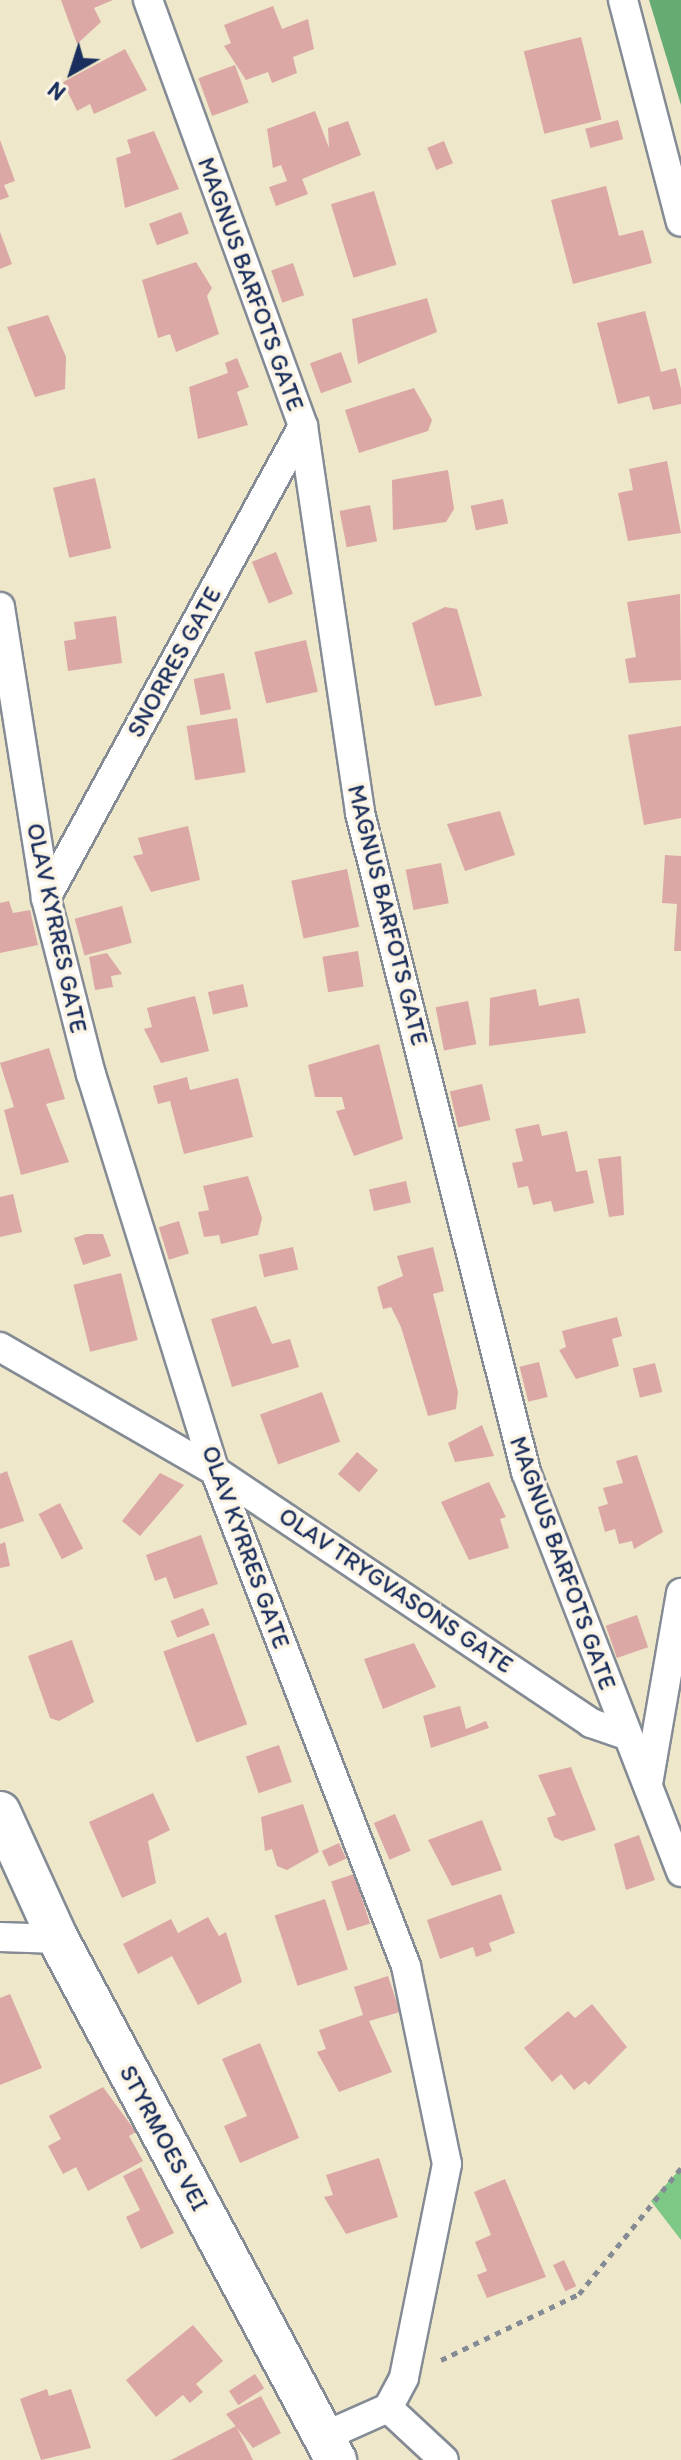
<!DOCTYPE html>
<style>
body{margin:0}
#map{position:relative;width:681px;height:2460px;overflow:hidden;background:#eee7ca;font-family:Itim,sans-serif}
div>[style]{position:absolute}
.green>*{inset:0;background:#7ec885}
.forest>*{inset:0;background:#66ac72}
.building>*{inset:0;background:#dba8a6;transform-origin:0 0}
.path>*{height:5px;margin-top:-2.5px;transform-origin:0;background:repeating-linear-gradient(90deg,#848b94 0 6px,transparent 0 12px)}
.roads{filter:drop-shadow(2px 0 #848b94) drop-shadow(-2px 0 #848b94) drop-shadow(0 2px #848b94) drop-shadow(0 -2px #848b94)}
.street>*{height:28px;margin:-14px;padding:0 14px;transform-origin:14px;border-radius:14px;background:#fff}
.secondary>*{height:40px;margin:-20px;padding:0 20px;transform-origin:20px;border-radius:20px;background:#fff}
span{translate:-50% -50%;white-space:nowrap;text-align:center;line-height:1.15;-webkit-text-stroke:7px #fcf5e5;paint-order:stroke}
.street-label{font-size:24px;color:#1b2f5e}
.north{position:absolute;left:32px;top:32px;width:80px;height:80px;-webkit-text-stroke:6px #fcf5e5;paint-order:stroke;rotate:219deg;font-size:22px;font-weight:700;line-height:32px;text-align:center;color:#1b2f5e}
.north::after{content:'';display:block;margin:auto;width:28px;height:36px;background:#1b2f5e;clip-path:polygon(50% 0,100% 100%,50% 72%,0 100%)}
</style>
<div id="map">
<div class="green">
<i style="clip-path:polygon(681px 2168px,681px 2240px,651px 2201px)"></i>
</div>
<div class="forest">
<i style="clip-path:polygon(649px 0,681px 0,681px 105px)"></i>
</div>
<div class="building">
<i style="clip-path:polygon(61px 0,113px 0,94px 8px,101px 22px,77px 44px)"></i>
<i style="clip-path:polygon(273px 6px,282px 29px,308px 19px,314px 49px,293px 57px,297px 73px,272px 83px,268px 72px,246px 80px,224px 46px,231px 43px,224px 25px)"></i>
<i style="left:581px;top:37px;width:85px;height:59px;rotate:76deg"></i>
<i style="clip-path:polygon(125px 49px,147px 90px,94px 114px,90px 104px,77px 111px,63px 82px)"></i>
<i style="left:235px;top:65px;width:40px;height:39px;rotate:70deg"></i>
<i style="clip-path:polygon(315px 111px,329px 148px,328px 128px,348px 121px,361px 155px,302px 179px,308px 194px,276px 206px,269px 187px,287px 181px,281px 165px,273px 168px,267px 129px)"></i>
<i style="left:618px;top:120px;width:20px;height:34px;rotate:75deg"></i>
<i style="clip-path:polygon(154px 131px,179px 189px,125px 208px,116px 158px,131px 153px,127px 140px)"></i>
<i style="clip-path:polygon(0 140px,15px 181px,4px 185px,9px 197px,0 200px)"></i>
<i style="left:444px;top:141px;width:24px;height:18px;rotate:68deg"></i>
<i style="clip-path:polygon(606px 186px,619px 236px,643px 230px,652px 263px,573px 284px,551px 200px)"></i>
<i style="left:374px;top:191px;width:77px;height:45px;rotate:73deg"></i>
<i style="left:181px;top:212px;width:23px;height:34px;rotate:70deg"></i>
<i style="clip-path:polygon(0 232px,12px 264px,0 269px)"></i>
<i style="clip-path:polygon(196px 262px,212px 288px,207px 296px,219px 334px,176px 352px,170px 334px,158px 338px,142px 280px)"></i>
<i style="left:293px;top:263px;width:34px;height:23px;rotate:71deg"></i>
<i style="clip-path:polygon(427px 298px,437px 332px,358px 364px,352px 319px)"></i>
<i style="clip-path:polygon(645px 311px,661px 372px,676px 368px,681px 389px,681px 404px,653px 410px,649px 396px,618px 404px,597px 323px)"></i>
<i style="clip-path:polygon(48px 315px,66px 357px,65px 389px,35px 397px,7px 327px)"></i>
<i style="left:341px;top:352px;width:32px;height:33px;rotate:70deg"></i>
<i style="clip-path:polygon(237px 358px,249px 387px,237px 392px,248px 425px,198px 439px,189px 387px,228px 373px,225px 363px)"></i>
<i style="clip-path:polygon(414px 388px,432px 420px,428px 431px,359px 453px,345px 410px)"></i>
<i style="clip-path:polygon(667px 461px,681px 533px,628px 541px,618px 493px,633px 490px,629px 469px)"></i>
<i style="clip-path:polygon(448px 470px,454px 509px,446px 522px,393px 530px,392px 480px)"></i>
<i style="left:95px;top:478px;width:72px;height:43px;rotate:77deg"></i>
<i style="left:503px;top:499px;width:25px;height:33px;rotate:78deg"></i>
<i style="left:370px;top:505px;width:37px;height:31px;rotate:79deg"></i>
<i style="left:276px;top:552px;width:45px;height:26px;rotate:68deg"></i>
<i style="clip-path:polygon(680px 594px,681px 680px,629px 683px,625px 659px,636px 657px,627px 602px)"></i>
<i style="clip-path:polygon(445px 607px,457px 609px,482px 696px,435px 706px,412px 623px)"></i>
<i style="clip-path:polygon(116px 616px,122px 663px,68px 671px,64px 641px,76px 639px,74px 622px)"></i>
<i style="left:306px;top:640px;width:53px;height:53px;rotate:77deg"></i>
<i style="left:224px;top:673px;width:37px;height:31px;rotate:79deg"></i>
<i style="left:237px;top:718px;width:55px;height:51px;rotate:81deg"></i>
<i style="clip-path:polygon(681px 726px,681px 818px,644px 825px,628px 735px)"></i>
<i style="clip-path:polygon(500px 811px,515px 855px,465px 871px,447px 824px)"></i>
<i style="clip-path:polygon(188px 826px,200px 880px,151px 892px,133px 856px,143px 854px,138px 838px)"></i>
<i style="clip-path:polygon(665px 855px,681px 856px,681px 951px,674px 951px,677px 904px,662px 903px)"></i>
<i style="left:441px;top:863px;width:41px;height:36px;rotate:79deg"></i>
<i style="left:347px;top:869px;width:59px;height:57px;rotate:78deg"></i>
<i style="clip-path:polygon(9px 901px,13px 913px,30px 910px,38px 945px,0 953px,0 903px)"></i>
<i style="left:122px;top:906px;width:38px;height:49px;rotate:75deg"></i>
<i style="left:358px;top:951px;width:36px;height:36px;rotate:81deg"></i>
<i style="clip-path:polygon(107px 953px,122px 974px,111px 976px,113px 987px,95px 990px,89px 957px)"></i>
<i style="left:243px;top:984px;width:23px;height:36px;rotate:77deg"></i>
<i style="clip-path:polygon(536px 989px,539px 1006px,579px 998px,586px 1033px,489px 1046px,490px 998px)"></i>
<i style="clip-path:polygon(195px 996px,209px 1051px,161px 1063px,144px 1029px,152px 1027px,147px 1008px)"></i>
<i style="left:468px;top:1001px;width:44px;height:33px;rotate:79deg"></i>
<i style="clip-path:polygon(379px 1044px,403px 1139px,354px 1156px,336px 1111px,345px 1109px,342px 1097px,315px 1097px,308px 1065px)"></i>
<i style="clip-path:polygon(49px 1048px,65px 1099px,46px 1104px,69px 1162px,21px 1175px,4px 1110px,14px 1107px,0 1063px)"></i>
<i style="clip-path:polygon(187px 1077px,190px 1090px,238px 1078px,253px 1137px,184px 1154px,170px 1101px,158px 1104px,153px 1086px)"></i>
<i style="left:482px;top:1084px;width:37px;height:33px;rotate:77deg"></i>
<i style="clip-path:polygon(539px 1124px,542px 1136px,567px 1131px,576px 1172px,587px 1170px,594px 1203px,554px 1212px,551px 1201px,533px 1205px,528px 1186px,518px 1188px,512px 1163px,523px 1161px,515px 1129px)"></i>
<i style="clip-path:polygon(621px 1156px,624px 1215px,609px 1217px,598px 1159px)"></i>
<i style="clip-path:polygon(248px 1176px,262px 1218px,258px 1235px,221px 1244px,219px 1235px,204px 1237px,198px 1212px,209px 1210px,203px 1186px)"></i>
<i style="left:406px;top:1181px;width:22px;height:38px;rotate:77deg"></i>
<i style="clip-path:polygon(13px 1194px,22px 1232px,0 1237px,0 1197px)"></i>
<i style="left:179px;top:1221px;width:34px;height:21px;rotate:73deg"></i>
<i style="clip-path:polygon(86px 1234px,103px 1234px,111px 1256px,83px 1265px,74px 1238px)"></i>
<i style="left:293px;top:1247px;width:23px;height:35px;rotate:77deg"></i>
<i style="clip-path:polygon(433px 1247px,444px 1291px,433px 1294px,458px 1392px,456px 1409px,428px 1416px,401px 1327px,391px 1307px,383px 1309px,377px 1287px,403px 1276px,397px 1256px)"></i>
<i style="left:121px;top:1273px;width:69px;height:49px;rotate:76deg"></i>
<i style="clip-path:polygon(256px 1306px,272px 1344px,290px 1339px,299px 1367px,232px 1387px,211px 1319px)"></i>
<i style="clip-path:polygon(617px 1317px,622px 1336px,612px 1339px,619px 1366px,576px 1379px,559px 1350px,566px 1347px,562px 1331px)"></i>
<i style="left:539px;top:1362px;width:36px;height:20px;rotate:76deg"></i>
<i style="left:655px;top:1363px;width:30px;height:23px;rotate:76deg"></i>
<i style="left:322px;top:1392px;width:53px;height:66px;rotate:70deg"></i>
<i style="clip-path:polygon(482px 1425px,494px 1456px,455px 1462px,448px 1443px)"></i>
<i style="left:357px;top:1452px;width:28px;height:29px;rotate:41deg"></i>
<i style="clip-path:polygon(637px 1455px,663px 1532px,634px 1549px,632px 1541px,619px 1544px,615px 1529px,605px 1532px,598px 1507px,608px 1504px,603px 1488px,623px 1483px,616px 1461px)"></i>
<i style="clip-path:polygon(7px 1471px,24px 1521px,0 1529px,0 1474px)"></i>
<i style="clip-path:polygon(160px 1473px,184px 1485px,140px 1536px,122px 1521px)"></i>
<i style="clip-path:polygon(489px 1482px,506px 1517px,500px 1519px,509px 1548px,469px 1560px,441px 1502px)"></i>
<i style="left:60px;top:1503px;width:51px;height:24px;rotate:63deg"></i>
<i style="clip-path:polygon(201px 1535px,218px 1584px,174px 1599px,166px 1577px,155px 1581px,146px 1555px)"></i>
<i style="clip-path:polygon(5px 1542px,10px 1566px,0 1568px,0 1544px)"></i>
<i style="left:203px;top:1608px;width:18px;height:35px;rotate:68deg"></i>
<i style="left:637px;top:1615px;width:34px;height:33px;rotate:71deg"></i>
<i style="left:214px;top:1633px;width:97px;height:54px;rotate:70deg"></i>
<i style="clip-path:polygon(72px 1640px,94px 1702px,59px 1721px,50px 1718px,28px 1656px)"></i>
<i style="clip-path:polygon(414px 1643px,436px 1687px,383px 1709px,364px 1659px)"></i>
<i style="clip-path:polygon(460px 1706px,466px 1729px,486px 1721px,489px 1728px,431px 1748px,423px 1716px)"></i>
<i style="left:279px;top:1745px;width:39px;height:35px;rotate:71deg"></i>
<i style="clip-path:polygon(571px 1767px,596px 1830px,562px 1841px,554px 1837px,547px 1818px,556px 1815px,538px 1775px)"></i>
<i style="clip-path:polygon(153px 1793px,170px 1830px,148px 1841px,156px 1883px,122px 1898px,89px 1822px)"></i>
<i style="clip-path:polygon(303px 1804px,319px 1852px,287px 1870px,277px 1866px,272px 1849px,265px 1851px,261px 1817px)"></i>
<i style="left:395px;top:1814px;width:40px;height:23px;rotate:67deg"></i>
<i style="clip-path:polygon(482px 1820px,502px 1870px,452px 1886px,428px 1840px)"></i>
<i style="clip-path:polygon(639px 1835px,655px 1880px,626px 1890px,614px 1844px)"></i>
<i style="left:339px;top:1843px;width:17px;height:19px;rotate:65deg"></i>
<i style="left:354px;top:1874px;width:52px;height:24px;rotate:72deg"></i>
<i style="clip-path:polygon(501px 1894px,515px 1933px,489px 1943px,492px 1951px,476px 1957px,473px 1947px,440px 1959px,427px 1920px)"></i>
<i style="left:325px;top:1899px;width:74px;height:53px;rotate:72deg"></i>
<i style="clip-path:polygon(208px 1917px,219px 1936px,226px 1932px,242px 1982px,198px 2005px,172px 1956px,138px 1974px,123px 1944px,171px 1919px,178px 1933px)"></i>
<i style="clip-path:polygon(388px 1976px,400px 2012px,369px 2021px,392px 2072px,339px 2092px,317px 2052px,326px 2049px,319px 2030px,363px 2015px,354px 1987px)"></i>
<i style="clip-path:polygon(10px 1994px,42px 2068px,0 2085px,0 1998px)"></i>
<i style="clip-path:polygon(592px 2004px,627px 2047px,589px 2085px,585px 2081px,574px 2090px,561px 2074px,552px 2082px,524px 2048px,568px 2011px,575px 2018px)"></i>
<i style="clip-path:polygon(260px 2043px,299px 2138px,240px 2163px,224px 2126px,247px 2116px,222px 2059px)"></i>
<i style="clip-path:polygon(103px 2087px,136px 2132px,129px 2136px,143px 2161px,88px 2191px,76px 2167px,63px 2174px,48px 2146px,61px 2139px,49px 2116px)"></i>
<i style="clip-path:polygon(379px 2158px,398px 2217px,346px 2234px,324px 2197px,333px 2195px,326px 2175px)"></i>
<i style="clip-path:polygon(141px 2167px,174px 2233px,141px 2249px,126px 2217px,140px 2210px,123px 2176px)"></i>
<i style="clip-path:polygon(505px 2179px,546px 2277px,487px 2298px,477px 2275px,487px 2271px,475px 2242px,491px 2235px,474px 2192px)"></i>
<i style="left:564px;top:2260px;width:29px;height:12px;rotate:65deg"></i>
<i style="clip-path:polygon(193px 2325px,223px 2361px,196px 2384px,203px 2392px,190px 2403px,183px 2395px,156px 2417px,126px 2380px)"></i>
<i style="left:255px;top:2374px;width:17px;height:31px;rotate:57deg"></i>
<i style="clip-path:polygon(47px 2389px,49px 2396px,71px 2389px,91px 2448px,41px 2460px,20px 2399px)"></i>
<i style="clip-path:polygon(261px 2396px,281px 2433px,253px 2448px,226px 2414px)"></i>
<i style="clip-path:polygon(236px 2426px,253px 2460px,171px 2460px)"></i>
</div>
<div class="path">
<i style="left:441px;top:2360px;width:153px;rotate:-25.6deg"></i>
<i style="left:579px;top:2294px;width:162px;rotate:-51deg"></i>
</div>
<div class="roads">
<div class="street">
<i style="left:148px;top:0;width:453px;rotate:70deg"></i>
<i style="left:303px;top:426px;width:391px;rotate:81.6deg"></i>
<i style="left:360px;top:813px;width:680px;rotate:75.86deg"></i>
<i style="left:526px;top:1472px;width:429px;rotate:68.8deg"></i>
<i style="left:623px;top:0;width:229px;rotate:75.4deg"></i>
<i style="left:0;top:607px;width:295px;rotate:81deg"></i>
<i style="left:46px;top:898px;width:182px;rotate:75.7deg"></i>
<i style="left:91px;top:1074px;width:416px;rotate:72.7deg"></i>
<i style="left:215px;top:1471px;width:531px;rotate:68.9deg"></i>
<i style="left:406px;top:1966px;width:202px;rotate:78.3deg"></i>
<i style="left:447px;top:2164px;width:218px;rotate:101.4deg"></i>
<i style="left:404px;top:2378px;width:34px;rotate:118deg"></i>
<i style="left:388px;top:2408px;width:71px;rotate:156deg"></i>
<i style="left:46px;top:898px;width:537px;rotate:-61.43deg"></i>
<i style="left:0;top:1347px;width:248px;rotate:30deg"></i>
<i style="left:215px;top:1471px;width:453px;rotate:33.8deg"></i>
<i style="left:591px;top:1723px;width:36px;rotate:19deg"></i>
<i style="left:648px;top:1784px;width:194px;rotate:-80.2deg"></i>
<i style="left:0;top:1937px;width:58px;rotate:2deg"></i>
<i style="left:388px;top:2408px;width:76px;rotate:42.9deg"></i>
</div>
<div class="secondary">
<i style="left:0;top:1812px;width:140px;rotate:65.5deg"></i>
<i style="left:58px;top:1939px;width:591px;rotate:61.92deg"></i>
</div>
</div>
<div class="street-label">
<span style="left:251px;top:284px;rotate:70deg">MAGNUS BARFOTS GATE</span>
<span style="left:174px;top:662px;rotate:-61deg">SNORRES GATE</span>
<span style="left:388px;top:915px;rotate:76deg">MAGNUS BARFOTS GATE</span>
<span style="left:57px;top:928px;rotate:78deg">OLAV KYRRES GATE</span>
<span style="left:246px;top:1547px;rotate:70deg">OLAV KYRRES GATE</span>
<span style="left:563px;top:1563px;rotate:70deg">MAGNUS BARFOTS GATE</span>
<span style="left:396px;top:1590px;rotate:34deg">OLAV TRYGVASONS GATE</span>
<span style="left:164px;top:2138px;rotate:62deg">STYRMOES VEI</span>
</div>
<div class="north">N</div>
</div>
